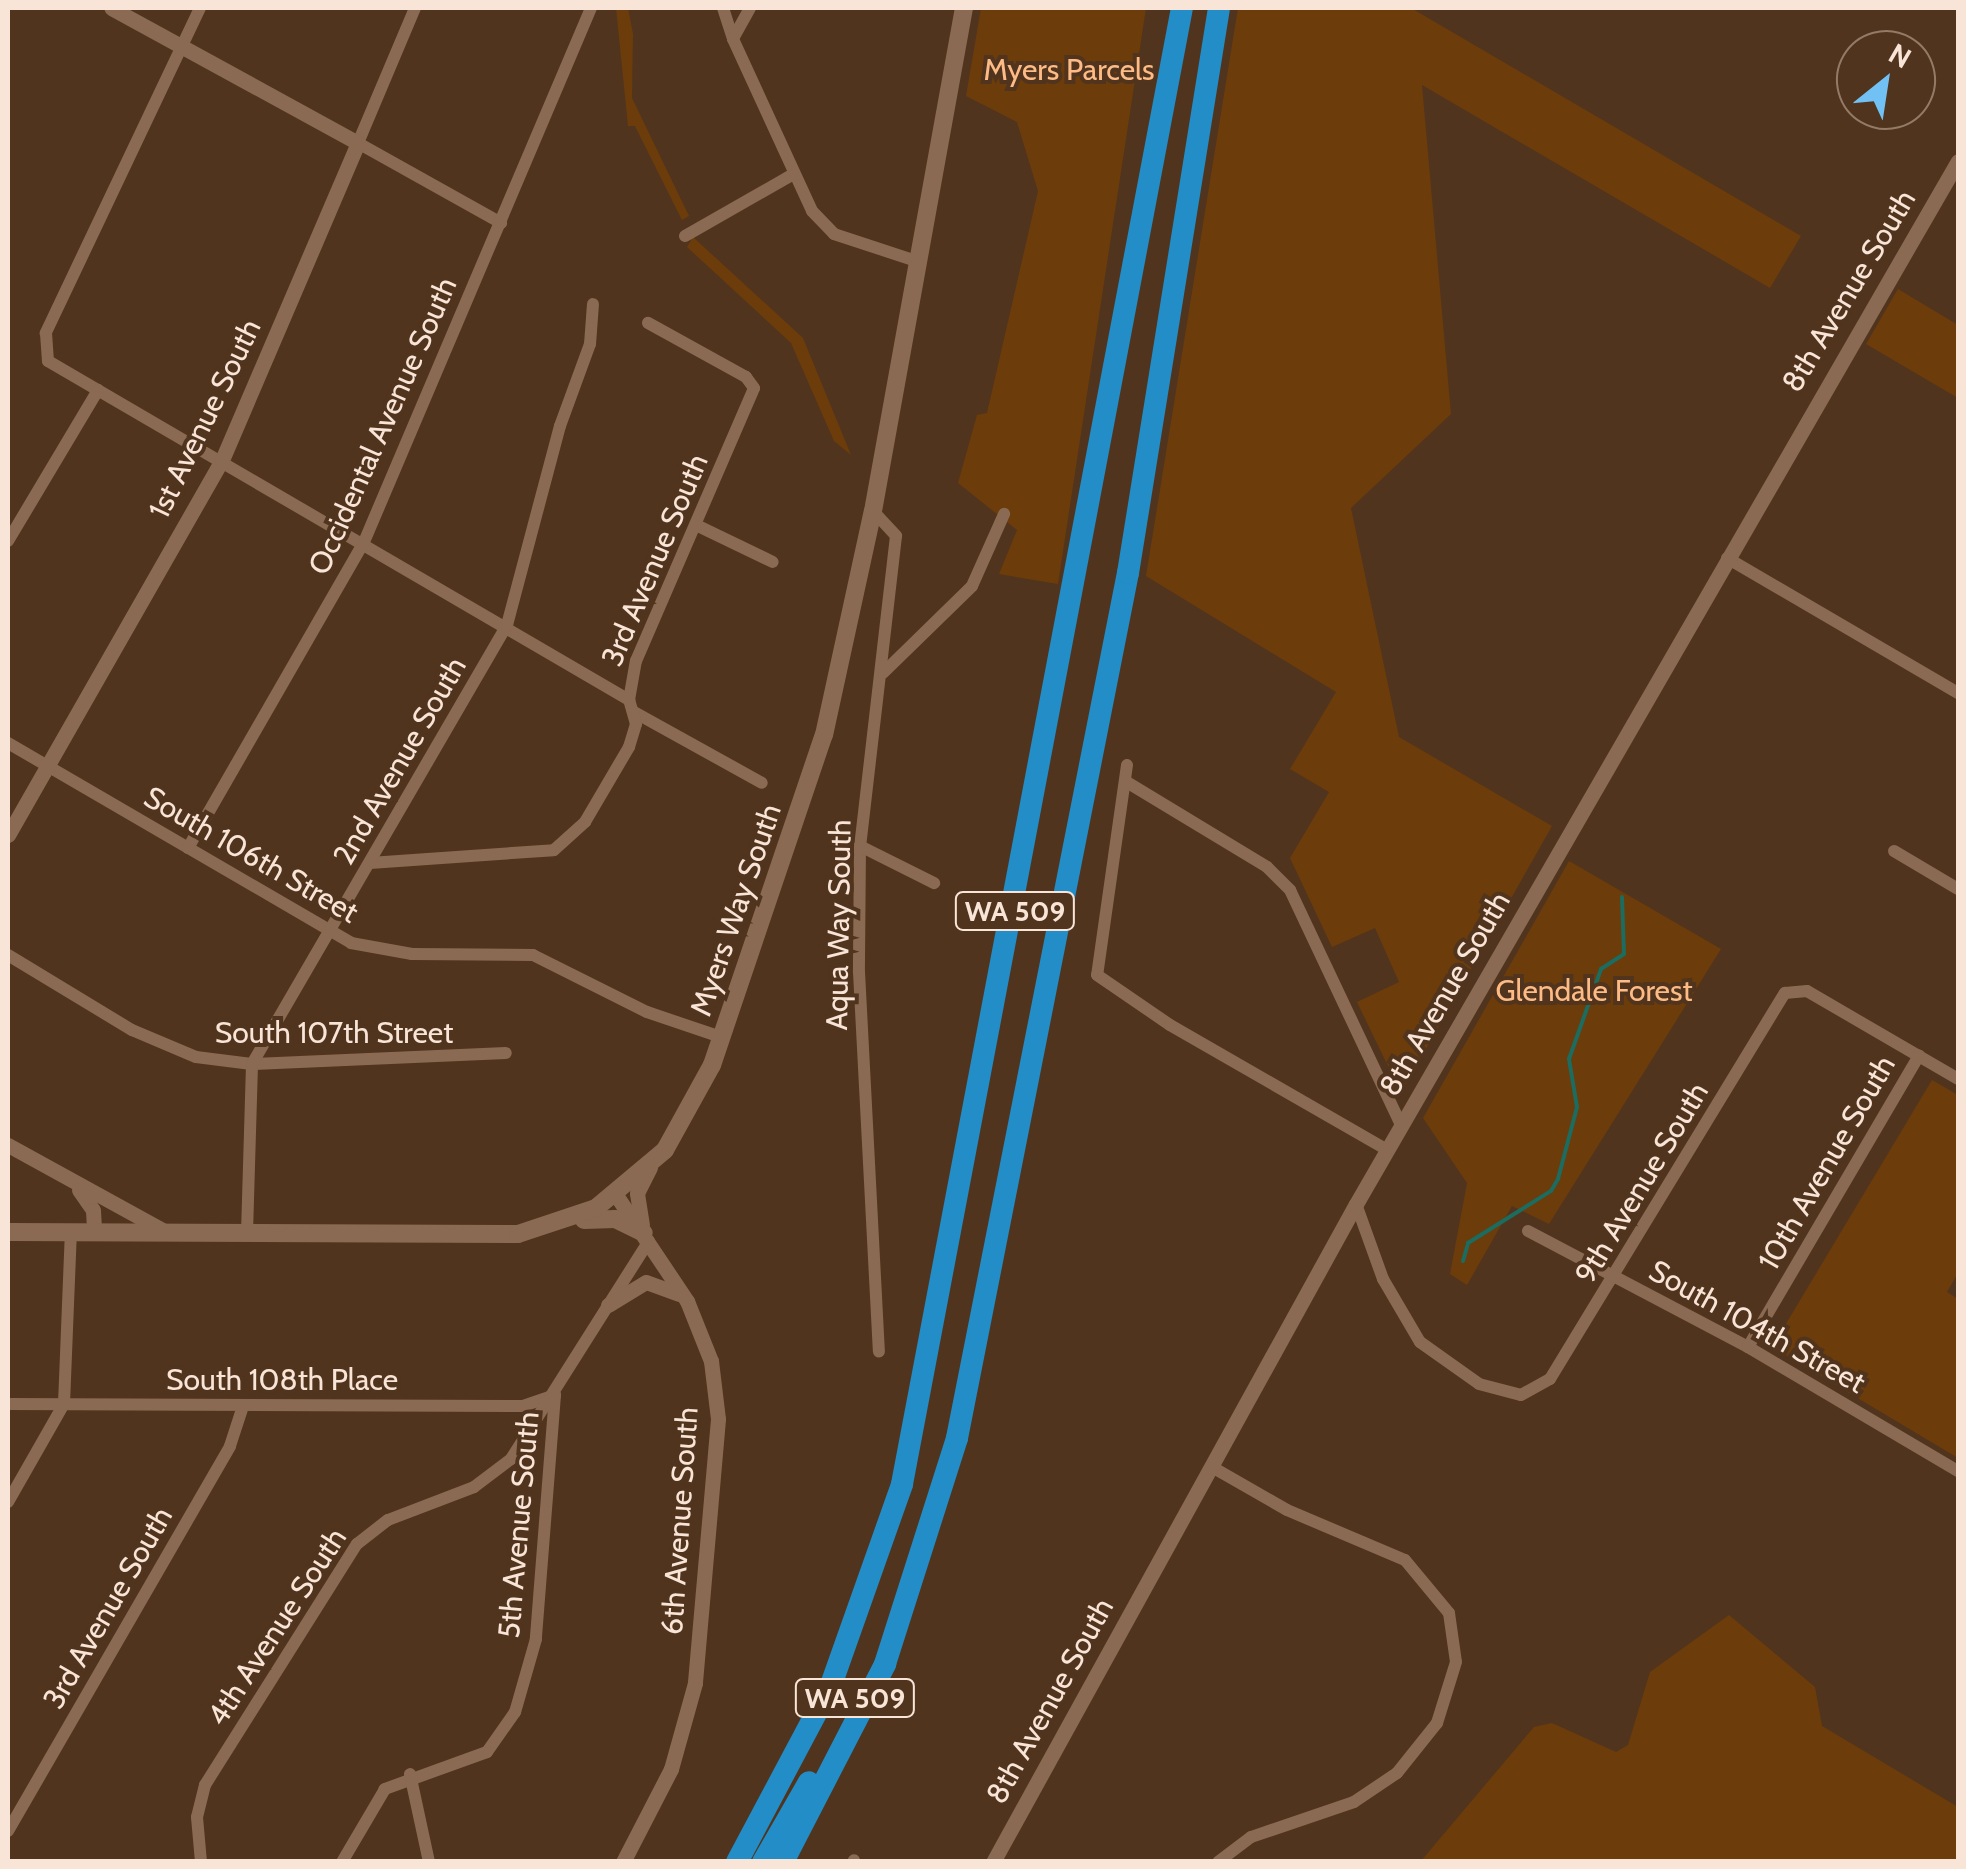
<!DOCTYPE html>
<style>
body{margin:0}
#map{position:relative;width:1966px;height:1869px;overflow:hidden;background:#51341d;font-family:Cabin,sans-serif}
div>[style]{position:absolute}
.green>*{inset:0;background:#6c3c0b}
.stream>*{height:4px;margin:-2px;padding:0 2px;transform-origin:2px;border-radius:2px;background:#1c6c5f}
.minor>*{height:12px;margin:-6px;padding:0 6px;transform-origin:6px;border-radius:6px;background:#8a6a52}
.tertiary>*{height:15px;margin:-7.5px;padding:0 7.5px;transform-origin:7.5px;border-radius:7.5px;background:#8a6a52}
.secondary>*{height:18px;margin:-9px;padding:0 9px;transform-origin:9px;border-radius:9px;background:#8a6a52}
.motorway>*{height:22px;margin:-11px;padding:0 11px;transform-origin:11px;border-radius:11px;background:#228dc7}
span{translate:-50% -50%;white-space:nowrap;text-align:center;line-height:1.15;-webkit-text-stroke:8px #51341d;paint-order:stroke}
.shield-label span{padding:2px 8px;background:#51341d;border:2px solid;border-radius:8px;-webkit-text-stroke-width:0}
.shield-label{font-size:28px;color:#f8e5d7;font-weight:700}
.park-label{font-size:30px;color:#fdbb86}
.street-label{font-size:30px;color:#f8e5d7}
.frame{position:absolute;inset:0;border:10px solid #f8e5d7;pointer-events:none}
.north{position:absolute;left:1836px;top:30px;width:100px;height:100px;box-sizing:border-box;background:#51341d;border:2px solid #947b67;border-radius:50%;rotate:30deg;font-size:28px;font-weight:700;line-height:40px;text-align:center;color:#f8e5d7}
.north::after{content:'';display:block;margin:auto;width:35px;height:45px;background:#72c1f5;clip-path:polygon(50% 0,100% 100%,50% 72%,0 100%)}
</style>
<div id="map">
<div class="green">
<i style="clip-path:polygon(616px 8px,628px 8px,633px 34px,632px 98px,689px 216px,682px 220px,635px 126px,628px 126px)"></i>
<i style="clip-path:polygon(981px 8px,1146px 8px,1058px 584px,999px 574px,1017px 530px,958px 483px,977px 415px,987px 413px,1038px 191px,1017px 122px,966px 96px)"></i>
<i style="clip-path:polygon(1238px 8px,1411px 8px,1801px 236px,1770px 288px,1422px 85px,1451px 414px,1351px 508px,1399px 737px,1552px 826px,1401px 1093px,1357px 1002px,1399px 982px,1375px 928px,1332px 947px,1290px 858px,1329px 792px,1290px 769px,1336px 692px,1146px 576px)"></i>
<i style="clip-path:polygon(693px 237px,803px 338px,851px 455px,834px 441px,791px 343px,687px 247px)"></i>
<i style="clip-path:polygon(1898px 289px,1958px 325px,1958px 398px,1866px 344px)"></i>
<i style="clip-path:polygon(1569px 861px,1721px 949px,1549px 1224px,1512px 1206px,1467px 1285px,1450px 1274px,1467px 1183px,1423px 1118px)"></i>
<i style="clip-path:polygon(1932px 1080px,1958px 1095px,1958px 1273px,1947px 1292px,1958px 1299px,1958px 1458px,1772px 1347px)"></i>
<i style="clip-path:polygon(1729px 1615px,1815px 1687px,1822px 1726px,1958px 1807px,1958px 1861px,1421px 1861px,1534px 1727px,1552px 1723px,1616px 1752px,1628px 1745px,1650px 1672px)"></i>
</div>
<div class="stream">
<i style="left:1463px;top:1261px;width:19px;rotate:-74deg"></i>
<i style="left:1468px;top:1243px;width:98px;rotate:-32.1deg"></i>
<i style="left:1551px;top:1191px;width:14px;rotate:-60deg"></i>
<i style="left:1558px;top:1179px;width:74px;rotate:-75.2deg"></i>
<i style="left:1577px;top:1107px;width:49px;rotate:-99.5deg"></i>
<i style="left:1569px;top:1059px;width:96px;rotate:-70.4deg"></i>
<i style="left:1601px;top:969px;width:27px;rotate:-33deg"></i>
<i style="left:1624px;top:954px;width:57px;rotate:-92deg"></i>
</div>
<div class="minor">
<i style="left:200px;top:8px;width:360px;rotate:115.4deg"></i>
<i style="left:46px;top:333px;width:28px;rotate:86deg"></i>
<i style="left:48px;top:361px;width:673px;rotate:30.26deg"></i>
<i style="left:415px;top:8px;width:147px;rotate:112.9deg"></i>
<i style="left:358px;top:143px;width:164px;rotate:29.2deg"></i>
<i style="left:723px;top:8px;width:33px;rotate:72deg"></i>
<i style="left:750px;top:8px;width:35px;rotate:119deg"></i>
<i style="left:733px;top:39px;width:189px;rotate:65.3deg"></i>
<i style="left:812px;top:211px;width:32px;rotate:46deg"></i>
<i style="left:834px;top:234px;width:89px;rotate:18.2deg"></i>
<i style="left:685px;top:236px;width:123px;rotate:-29.7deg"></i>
<i style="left:873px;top:511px;width:34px;rotate:47deg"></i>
<i style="left:896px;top:536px;width:312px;rotate:96.6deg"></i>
<i style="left:860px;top:846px;width:126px;rotate:90.5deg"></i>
<i style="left:859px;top:972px;width:380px;rotate:87deg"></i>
<i style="left:696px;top:525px;width:85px;rotate:25.7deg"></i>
<i style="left:8px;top:541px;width:176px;rotate:-59.2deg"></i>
<i style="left:1727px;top:558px;width:268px;rotate:30.3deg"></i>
<i style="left:883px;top:673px;width:124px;rotate:-44.3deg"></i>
<i style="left:972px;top:586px;width:79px;rotate:-66deg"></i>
<i style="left:634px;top:712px;width:146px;rotate:29deg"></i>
<i style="left:8px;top:743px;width:397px;rotate:30.2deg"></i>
<i style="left:351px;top:943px;width:62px;rotate:10.2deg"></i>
<i style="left:412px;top:954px;width:121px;rotate:0.5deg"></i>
<i style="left:533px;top:955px;width:127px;rotate:26.6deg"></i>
<i style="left:647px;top:1012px;width:78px;rotate:18.7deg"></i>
<i style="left:1127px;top:765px;width:212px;rotate:98.1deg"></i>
<i style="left:1097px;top:975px;width:88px;rotate:34.4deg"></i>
<i style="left:1170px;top:1025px;width:250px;rotate:29.9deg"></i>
<i style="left:1125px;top:781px;width:166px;rotate:31.2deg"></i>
<i style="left:1267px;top:867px;width:33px;rotate:45deg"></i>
<i style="left:1290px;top:890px;width:260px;rotate:64.7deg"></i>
<i style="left:860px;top:846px;width:83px;rotate:26.6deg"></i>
<i style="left:188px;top:848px;width:353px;rotate:-60.1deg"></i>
<i style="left:364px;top:542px;width:580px;rotate:-66.97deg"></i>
<i style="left:1894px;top:851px;width:74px;rotate:30.7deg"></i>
<i style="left:370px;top:863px;width:184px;rotate:-4deg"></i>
<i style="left:554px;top:850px;width:42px;rotate:-42.1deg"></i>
<i style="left:585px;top:822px;width:87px;rotate:-59.6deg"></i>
<i style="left:629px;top:747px;width:24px;rotate:-73deg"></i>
<i style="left:636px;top:724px;width:25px;rotate:-106deg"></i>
<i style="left:629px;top:700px;width:40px;rotate:-80deg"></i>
<i style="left:636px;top:661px;width:297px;rotate:-66.6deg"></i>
<i style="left:754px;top:388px;width:14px;rotate:-126deg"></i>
<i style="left:746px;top:377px;width:112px;rotate:-151.1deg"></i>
<i style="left:8px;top:955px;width:145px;rotate:31.2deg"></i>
<i style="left:132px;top:1030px;width:69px;rotate:22.9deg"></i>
<i style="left:196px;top:1057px;width:56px;rotate:7.1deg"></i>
<i style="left:252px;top:1064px;width:254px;rotate:-2.5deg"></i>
<i style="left:1356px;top:1204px;width:80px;rotate:70.2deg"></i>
<i style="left:1383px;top:1279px;width:73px;rotate:59.6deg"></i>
<i style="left:1420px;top:1342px;width:72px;rotate:35.4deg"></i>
<i style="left:1479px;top:1384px;width:43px;rotate:14.7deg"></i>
<i style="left:1521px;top:1395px;width:33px;rotate:-29deg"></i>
<i style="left:1550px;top:1379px;width:452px;rotate:-58.7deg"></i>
<i style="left:1785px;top:993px;width:22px;rotate:-5deg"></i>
<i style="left:1807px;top:991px;width:175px;rotate:30.2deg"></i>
<i style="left:1528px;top:1231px;width:249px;rotate:27.8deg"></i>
<i style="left:1748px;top:1347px;width:244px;rotate:30.6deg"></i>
<i style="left:247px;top:1233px;width:169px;rotate:-88.3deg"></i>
<i style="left:252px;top:1064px;width:508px;rotate:-59.85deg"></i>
<i style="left:507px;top:625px;width:206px;rotate:-75.1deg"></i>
<i style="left:560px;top:426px;width:87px;rotate:-69.9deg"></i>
<i style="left:590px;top:344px;width:40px;rotate:-85.7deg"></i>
<i style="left:1748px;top:1347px;width:338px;rotate:-59.6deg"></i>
<i style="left:8px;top:1404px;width:515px;rotate:0.22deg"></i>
<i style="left:523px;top:1406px;width:34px;rotate:-19deg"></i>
<i style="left:555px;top:1395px;width:245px;rotate:94.5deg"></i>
<i style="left:536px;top:1639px;width:76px;rotate:106deg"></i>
<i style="left:515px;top:1712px;width:49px;rotate:125deg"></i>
<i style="left:487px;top:1752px;width:109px;rotate:160.1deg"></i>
<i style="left:385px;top:1789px;width:85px;rotate:120.5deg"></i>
<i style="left:1212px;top:1467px;width:86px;rotate:29.8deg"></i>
<i style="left:1287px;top:1510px;width:128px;rotate:23deg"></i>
<i style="left:1405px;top:1560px;width:69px;rotate:50.3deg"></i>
<i style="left:1449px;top:1613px;width:49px;rotate:81.9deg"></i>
<i style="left:1456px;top:1662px;width:64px;rotate:107.3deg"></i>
<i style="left:1437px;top:1723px;width:64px;rotate:128.7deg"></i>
<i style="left:1397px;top:1773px;width:52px;rotate:146deg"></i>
<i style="left:1354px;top:1802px;width:109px;rotate:161.2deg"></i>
<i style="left:1251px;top:1837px;width:41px;rotate:142.9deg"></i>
<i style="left:8px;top:1502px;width:113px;rotate:-60.3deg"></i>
<i style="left:64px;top:1404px;width:172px;rotate:-87.7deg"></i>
<i style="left:410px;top:1774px;width:90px;rotate:77.8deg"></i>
<i style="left:8px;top:1831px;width:444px;rotate:-60deg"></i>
<i style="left:230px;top:1446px;width:42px;rotate:-72deg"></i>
<i style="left:201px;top:1862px;width:45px;rotate:-95.1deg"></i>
<i style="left:197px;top:1817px;width:33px;rotate:-76deg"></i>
<i style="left:205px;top:1785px;width:285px;rotate:-57.8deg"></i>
<i style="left:357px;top:1544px;width:39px;rotate:-38deg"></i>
<i style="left:388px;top:1520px;width:92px;rotate:-21deg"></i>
<i style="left:474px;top:1487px;width:46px;rotate:-37.1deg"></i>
<i style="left:511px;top:1459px;width:258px;rotate:-57.7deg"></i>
<i style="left:853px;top:1862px;width:2px;rotate:-63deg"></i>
</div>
<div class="tertiary">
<i style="left:8px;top:835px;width:432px;rotate:-60.3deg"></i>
<i style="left:222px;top:460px;width:345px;rotate:-66.8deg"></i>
<i style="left:358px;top:143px;width:281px;rotate:-151.3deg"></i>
<i style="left:8px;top:1145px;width:180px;rotate:28.8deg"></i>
<i style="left:79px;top:1190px;width:24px;rotate:55deg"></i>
<i style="left:93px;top:1210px;width:22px;rotate:87deg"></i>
<i style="left:616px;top:1195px;width:128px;rotate:56.2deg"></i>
<i style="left:687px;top:1301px;width:65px;rotate:68.2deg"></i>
<i style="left:711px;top:1361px;width:58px;rotate:83.1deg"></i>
<i style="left:718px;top:1419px;width:265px;rotate:95deg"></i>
<i style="left:695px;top:1683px;width:89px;rotate:105.6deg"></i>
<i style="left:671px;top:1769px;width:105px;rotate:117.3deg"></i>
<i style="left:642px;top:1225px;width:32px;rotate:-99deg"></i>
<i style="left:637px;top:1193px;width:29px;rotate:-63deg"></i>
<i style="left:608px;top:1305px;width:44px;rotate:-31.2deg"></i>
<i style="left:646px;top:1282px;width:35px;rotate:20deg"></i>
<i style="left:993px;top:1862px;width:751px;rotate:-61.12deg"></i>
<i style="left:1356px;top:1204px;width:1204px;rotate:-60.01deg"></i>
</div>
<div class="secondary">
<i style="left:584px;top:1220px;width:31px;rotate:-2deg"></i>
<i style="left:615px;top:1219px;width:32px;rotate:26deg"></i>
<i style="left:8px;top:1232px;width:510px;rotate:0.22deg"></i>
<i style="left:518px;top:1234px;width:82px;rotate:-18.4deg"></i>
<i style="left:596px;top:1208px;width:90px;rotate:-40deg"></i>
<i style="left:665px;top:1150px;width:97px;rotate:-61.1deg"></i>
<i style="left:712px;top:1065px;width:348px;rotate:-71.3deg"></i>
<i style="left:824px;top:735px;width:229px;rotate:-77.7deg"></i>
<i style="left:873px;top:511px;width:511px;rotate:-79.75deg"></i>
</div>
<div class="motorway">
<i style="left:737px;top:1862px;width:200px;rotate:-62deg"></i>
<i style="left:831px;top:1685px;width:213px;rotate:-70.5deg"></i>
<i style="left:902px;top:1484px;width:1502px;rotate:-79.26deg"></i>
<i style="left:763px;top:1862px;width:92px;rotate:-60.1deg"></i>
<i style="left:783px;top:1862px;width:223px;rotate:-62.7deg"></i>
<i style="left:885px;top:1664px;width:237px;rotate:-72.3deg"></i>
<i style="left:957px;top:1438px;width:882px;rotate:-78.82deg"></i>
<i style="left:1128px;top:573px;width:572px;rotate:-80.85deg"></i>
</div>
<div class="shield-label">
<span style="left:1015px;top:911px">WA 509</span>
<span style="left:855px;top:1698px">WA 509</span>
</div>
<div class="park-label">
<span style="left:1069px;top:70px">Myers Parcels</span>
<span style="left:1594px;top:991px">Glendale Forest</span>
</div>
<div class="street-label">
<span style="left:1849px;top:291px;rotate:-59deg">8th Avenue South</span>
<span style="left:205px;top:419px;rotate:-64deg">1st Avenue South</span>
<span style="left:383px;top:426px;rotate:-66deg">Occidental Avenue South</span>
<span style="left:655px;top:560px;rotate:-67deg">3rd Avenue South</span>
<span style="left:400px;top:761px;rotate:-60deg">2nd Avenue South</span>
<span style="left:251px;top:855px;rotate:30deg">South 106th Street</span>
<span style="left:736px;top:910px;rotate:-71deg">Myers Way South</span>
<span style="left:839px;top:925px;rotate:-89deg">Aqua Way South</span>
<span style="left:1445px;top:994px;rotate:-60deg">8th Avenue South</span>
<span style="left:334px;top:1033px">South 107th Street</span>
<span style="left:1827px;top:1163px;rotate:-60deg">10th Avenue South</span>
<span style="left:1642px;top:1183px;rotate:-59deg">9th Avenue South</span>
<span style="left:1757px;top:1327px;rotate:29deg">South 104th Street</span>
<span style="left:282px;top:1380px">South 108th Place</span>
<span style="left:680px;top:1521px;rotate:-86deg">6th Avenue South</span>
<span style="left:519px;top:1525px;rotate:-85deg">5th Avenue South</span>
<span style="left:108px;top:1608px;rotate:-60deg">3rd Avenue South</span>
<span style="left:277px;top:1627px;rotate:-57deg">4th Avenue South</span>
<span style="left:1050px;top:1701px;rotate:-61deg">8th Avenue South</span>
</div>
<div class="frame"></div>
<div class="north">N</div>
</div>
